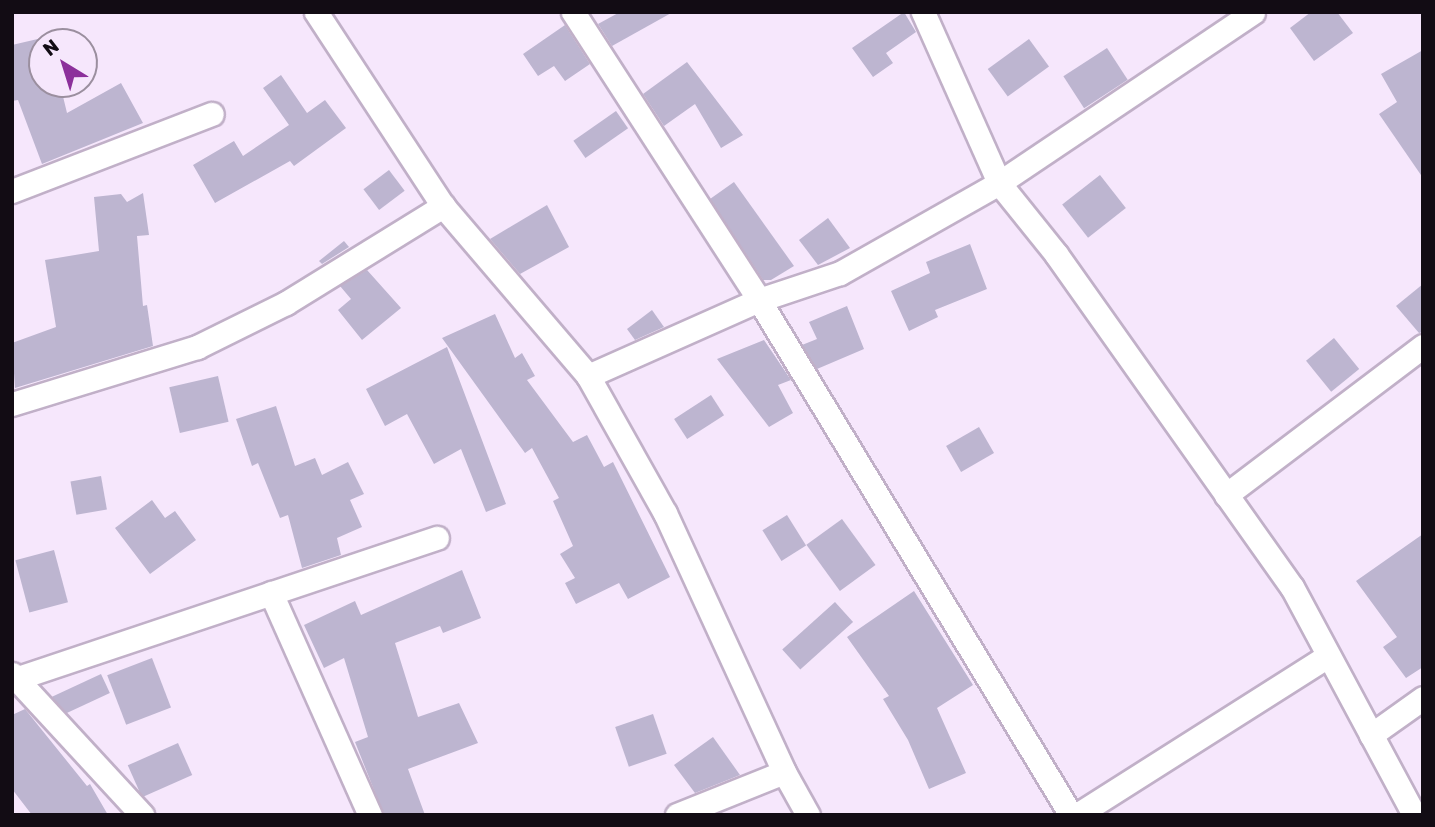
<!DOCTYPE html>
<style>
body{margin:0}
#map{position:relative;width:1435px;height:827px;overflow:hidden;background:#f6e7fc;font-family:Rubik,sans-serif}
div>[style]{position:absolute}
.building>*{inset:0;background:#bdb5d0;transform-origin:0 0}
.roads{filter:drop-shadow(2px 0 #c1b0c8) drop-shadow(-2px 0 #c1b0c8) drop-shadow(0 2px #c1b0c8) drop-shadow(0 -2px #c1b0c8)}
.minor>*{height:23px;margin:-11.5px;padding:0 11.5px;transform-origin:11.5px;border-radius:11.5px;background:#fff}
span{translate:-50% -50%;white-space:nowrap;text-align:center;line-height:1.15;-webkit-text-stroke:6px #f6e7fc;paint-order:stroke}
.frame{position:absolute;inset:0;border:14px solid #120c14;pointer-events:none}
.north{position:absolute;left:28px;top:28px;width:70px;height:70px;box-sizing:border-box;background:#f6e7fc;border:2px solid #9b8f9f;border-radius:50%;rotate:322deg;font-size:19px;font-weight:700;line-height:28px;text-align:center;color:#120c14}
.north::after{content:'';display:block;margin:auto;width:24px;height:32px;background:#8c309b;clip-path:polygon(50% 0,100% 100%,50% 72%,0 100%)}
</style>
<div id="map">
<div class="building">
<i style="clip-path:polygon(620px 12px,673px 12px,612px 46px,598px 24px)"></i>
<i style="clip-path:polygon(904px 12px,916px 32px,886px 53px,893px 63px,873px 77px,852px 48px)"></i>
<i style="clip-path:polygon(1311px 12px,1337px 12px,1353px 33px,1314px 61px,1290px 28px)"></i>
<i style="clip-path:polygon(565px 25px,590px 64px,565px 81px,554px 66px,538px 76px,523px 54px)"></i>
<i style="clip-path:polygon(42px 38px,42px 84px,60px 84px,67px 113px,121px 83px,143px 123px,42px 164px,18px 100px,12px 101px,12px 45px)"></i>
<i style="left:1029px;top:39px;width:34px;height:51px;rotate:54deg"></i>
<i style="left:1107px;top:48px;width:38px;height:52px;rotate:57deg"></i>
<i style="clip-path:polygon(1423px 50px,1423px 178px,1379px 114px,1397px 102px,1381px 74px)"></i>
<i style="clip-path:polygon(687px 62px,743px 135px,721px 148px,695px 104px,664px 126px,643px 94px)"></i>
<i style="clip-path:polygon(281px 75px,307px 113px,325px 100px,346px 128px,294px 166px,290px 161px,215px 203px,193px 165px,234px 141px,243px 156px,289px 125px,263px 88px)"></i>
<i style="left:616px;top:111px;width:21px;height:52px;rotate:55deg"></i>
<i style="left:389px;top:170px;width:26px;height:32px;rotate:53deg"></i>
<i style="left:1100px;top:175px;width:42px;height:48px;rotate:52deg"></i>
<i style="clip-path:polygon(734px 182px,794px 266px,771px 280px,763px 280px,710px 199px)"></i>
<i style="clip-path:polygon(143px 193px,149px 235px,137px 236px,143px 306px,147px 305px,153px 346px,15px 388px,12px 343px,56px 327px,45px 260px,99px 251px,94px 197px,121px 194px,127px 202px)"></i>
<i style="clip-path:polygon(547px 205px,569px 247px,520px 274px,490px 239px)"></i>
<i style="clip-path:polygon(828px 218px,850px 248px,818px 265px,799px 240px)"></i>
<i style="clip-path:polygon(344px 241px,349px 247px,322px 264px,319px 261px)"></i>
<i style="clip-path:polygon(970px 244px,987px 289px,935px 310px,938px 317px,909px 331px,891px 291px,930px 273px,926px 262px)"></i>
<i style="clip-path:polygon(367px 270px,401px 308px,362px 340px,338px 310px,351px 299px,340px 286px)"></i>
<i style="clip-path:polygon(1423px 284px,1423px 332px,1419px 333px,1396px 306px)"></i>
<i style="clip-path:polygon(847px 306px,864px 349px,817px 369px,802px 345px,817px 339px,809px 322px)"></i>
<i style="clip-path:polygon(652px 310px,664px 327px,635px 340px,627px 329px)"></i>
<i style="clip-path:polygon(495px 314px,515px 358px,522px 353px,535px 376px,527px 380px,573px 442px,587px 435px,604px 467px,613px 462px,670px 577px,628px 599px,619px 583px,576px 604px,565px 583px,575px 578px,560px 554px,573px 546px,553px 501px,559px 498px,532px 448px,525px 453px,442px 338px)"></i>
<i style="left:1334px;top:338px;width:40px;height:36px;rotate:51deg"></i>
<i style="clip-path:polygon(764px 340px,791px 380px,778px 385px,793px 413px,769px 427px,717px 359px)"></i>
<i style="clip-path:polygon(447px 347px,506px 504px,486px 512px,461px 449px,434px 464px,407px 414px,385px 426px,366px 389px)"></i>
<i style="left:218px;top:376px;width:47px;height:50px;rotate:77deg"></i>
<i style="left:711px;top:395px;width:24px;height:44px;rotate:57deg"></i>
<i style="clip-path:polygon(276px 406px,295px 466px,315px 458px,322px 475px,348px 462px,364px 494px,350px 500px,362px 527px,337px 538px,341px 555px,302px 568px,288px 515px,280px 518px,258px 463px,252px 466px,236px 419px)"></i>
<i style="left:979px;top:427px;width:30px;height:38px;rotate:60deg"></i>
<i style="left:101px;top:476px;width:34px;height:31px;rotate:80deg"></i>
<i style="clip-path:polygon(152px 500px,165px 518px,175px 511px,196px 540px,150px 574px,115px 528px)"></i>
<i style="left:787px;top:515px;width:36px;height:29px;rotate:58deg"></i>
<i style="left:842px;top:519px;width:57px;height:44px;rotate:54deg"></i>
<i style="clip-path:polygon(1423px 534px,1423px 667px,1406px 678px,1383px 647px,1397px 637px,1356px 581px)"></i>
<i style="left:54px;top:550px;width:54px;height:40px;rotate:75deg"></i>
<i style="clip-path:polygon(462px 570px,481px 618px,443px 633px,440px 626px,395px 643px,418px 717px,459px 703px,478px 743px,408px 769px,425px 815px,384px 815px,355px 742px,368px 737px,344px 658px,324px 668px,304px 625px,355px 601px,361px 615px)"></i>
<i style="clip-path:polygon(914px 591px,973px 685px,937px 708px,966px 773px,929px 789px,908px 740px,883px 699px,889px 696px,847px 637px)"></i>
<i style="left:835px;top:602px;width:27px;height:71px;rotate:48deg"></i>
<i style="left:152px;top:658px;width:53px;height:48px;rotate:69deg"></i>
<i style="left:101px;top:674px;width:21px;height:54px;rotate:65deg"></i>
<i style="clip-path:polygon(25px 709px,87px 786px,90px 784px,108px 815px,32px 815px,12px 789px,12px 715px)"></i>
<i style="left:653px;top:714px;width:42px;height:40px;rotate:71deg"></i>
<i style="clip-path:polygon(713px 737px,740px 775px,695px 793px,674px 765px)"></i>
<i style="left:178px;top:743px;width:35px;height:55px;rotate:66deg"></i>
</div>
<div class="roads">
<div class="minor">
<i style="left:316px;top:12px;width:232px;rotate:56.8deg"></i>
<i style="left:443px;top:206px;width:223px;rotate:49.5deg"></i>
<i style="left:588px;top:376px;width:157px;rotate:60.7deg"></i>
<i style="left:665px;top:513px;width:285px;rotate:65.3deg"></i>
<i style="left:784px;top:772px;width:49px;rotate:60.8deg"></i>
<i style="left:573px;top:12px;width:343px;rotate:57.1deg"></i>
<i style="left:759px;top:300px;width:602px;rotate:58.79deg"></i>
<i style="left:923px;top:12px;width:187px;rotate:66deg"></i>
<i style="left:999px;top:183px;width:91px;rotate:51.2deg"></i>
<i style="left:1056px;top:254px;width:408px;rotate:54.7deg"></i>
<i style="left:1292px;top:587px;width:259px;rotate:61.8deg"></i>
<i style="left:12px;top:191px;width:214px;rotate:-21.1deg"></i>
<i style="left:588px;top:376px;width:187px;rotate:-24deg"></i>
<i style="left:759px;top:300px;width:85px;rotate:-18.4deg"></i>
<i style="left:840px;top:273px;width:183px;rotate:-29.5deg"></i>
<i style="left:999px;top:183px;width:306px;rotate:-33.9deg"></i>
<i style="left:12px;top:404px;width:194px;rotate:-17.1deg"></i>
<i style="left:197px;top:347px;width:99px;rotate:-26.3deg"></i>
<i style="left:286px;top:303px;width:185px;rotate:-31.7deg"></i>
<i style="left:1226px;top:495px;width:247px;rotate:-37.1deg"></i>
<i style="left:271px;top:593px;width:243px;rotate:66deg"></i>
<i style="left:12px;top:674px;width:192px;rotate:47.3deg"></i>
<i style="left:12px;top:680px;width:448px;rotate:-18.5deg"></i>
<i style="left:1371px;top:735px;width:64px;rotate:-35.4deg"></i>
<i style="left:677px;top:815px;width:115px;rotate:-21.9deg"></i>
<i style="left:1077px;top:815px;width:295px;rotate:-32.4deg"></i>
</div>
</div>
<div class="frame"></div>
<div class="north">N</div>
</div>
